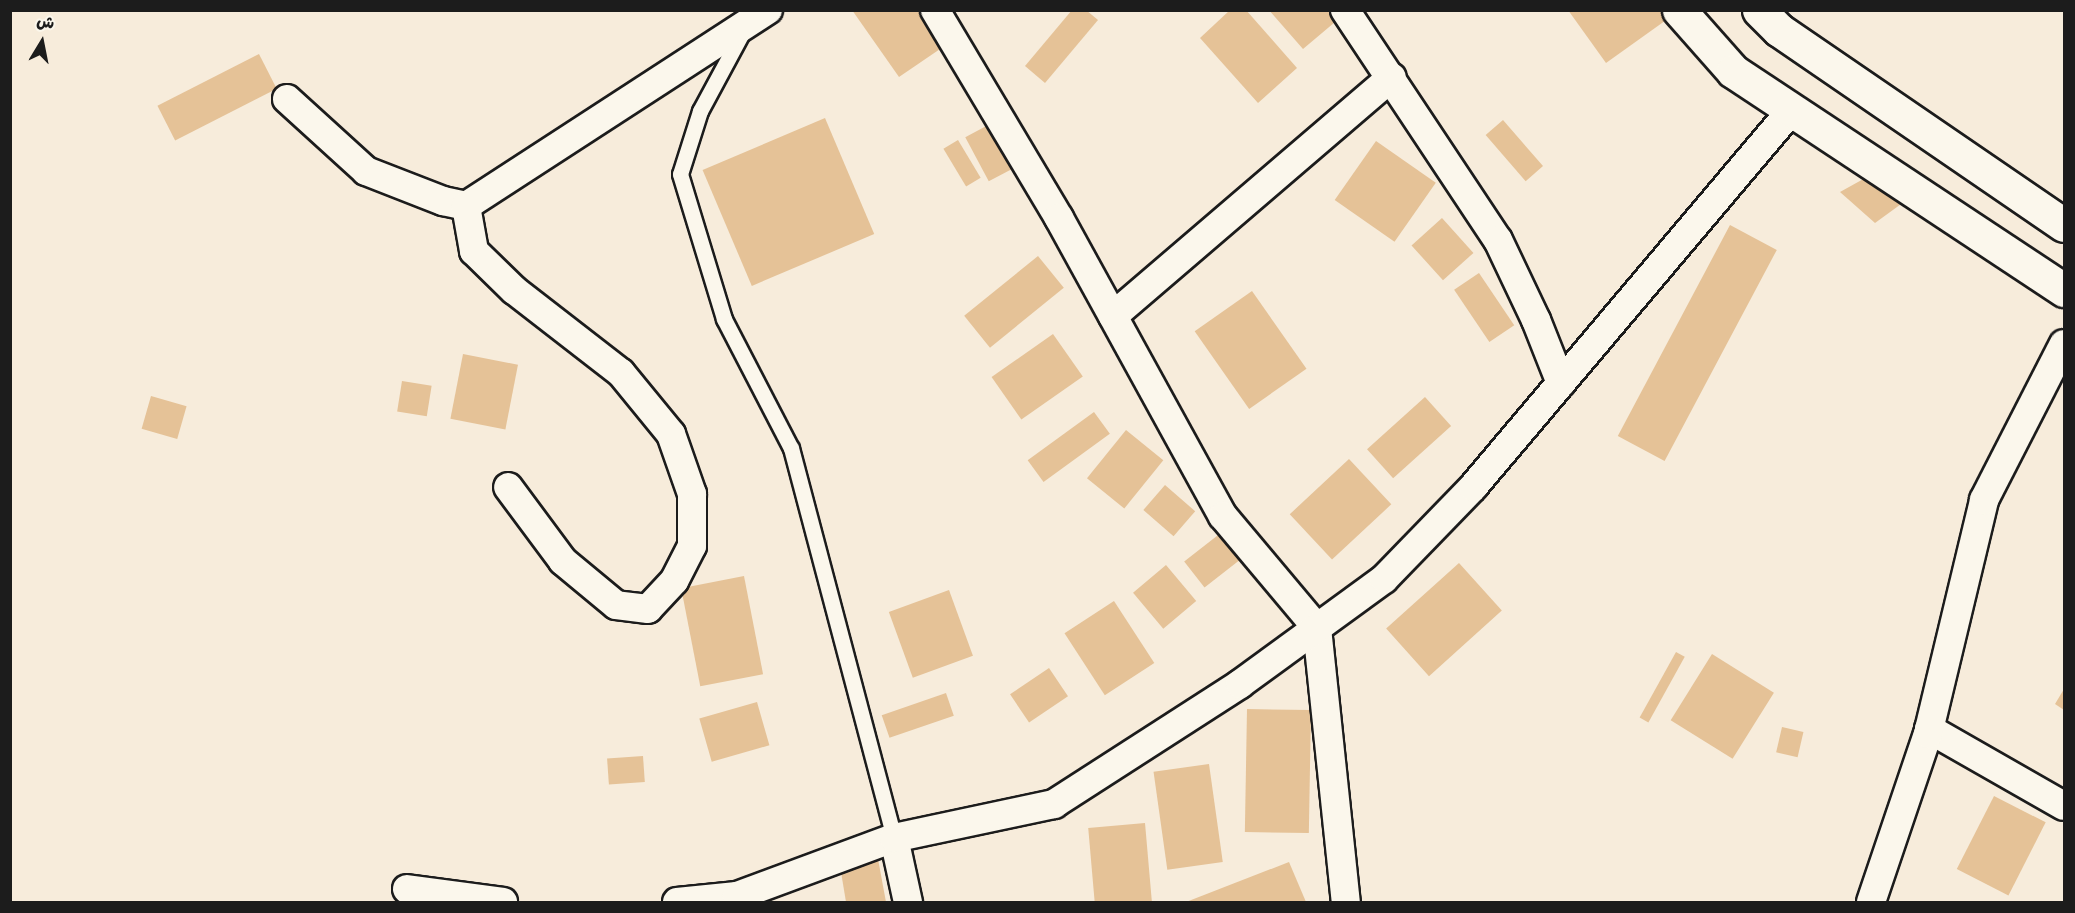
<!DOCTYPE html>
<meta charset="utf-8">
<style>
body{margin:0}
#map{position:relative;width:2075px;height:913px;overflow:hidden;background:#f7ecdb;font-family:Dekko,"Playpen Sans Arabic",sans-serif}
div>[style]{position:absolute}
.building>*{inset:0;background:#e5c297;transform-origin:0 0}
.roads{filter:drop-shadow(2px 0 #1c1c1c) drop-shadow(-2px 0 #1c1c1c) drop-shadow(0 2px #1c1c1c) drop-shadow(0 -2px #1c1c1c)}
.service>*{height:15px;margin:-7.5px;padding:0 7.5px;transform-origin:7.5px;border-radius:7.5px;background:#fbf7ec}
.minor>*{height:28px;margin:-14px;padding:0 14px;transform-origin:14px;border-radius:14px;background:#fbf7ec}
.secondary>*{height:33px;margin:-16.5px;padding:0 16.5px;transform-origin:16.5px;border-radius:16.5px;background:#fbf7ec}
span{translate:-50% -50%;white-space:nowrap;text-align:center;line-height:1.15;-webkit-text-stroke:4.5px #fbf7ec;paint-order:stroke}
.frame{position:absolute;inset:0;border:12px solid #1c1c1c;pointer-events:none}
.north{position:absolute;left:12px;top:12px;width:60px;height:60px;-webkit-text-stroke:4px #fbf7ec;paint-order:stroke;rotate:10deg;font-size:16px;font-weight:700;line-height:24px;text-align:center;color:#1c1c1c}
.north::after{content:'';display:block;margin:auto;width:21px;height:27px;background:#1c1c1c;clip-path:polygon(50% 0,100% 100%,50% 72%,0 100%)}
</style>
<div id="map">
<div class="building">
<i style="clip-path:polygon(852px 10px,918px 10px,943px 47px,899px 77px)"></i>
<i style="clip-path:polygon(1072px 10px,1086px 10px,1098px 20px,1045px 83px,1025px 66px)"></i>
<i style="clip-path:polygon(1230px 10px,1246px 10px,1297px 68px,1258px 103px,1200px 38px)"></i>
<i style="clip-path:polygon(1269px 10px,1335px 10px,1341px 17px,1303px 49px)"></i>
<i style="clip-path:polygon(1568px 10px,1664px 10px,1669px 18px,1606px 63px)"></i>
<i style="left:259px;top:54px;width:39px;height:114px;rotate:63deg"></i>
<i style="left:825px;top:118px;width:126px;height:133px;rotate:67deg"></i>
<i style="left:1503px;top:120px;width:61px;height:23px;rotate:49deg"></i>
<i style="left:990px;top:124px;width:50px;height:28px;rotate:62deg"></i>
<i style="left:958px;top:140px;width:44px;height:17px;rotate:59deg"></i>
<i style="left:1376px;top:141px;width:73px;height:72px;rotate:35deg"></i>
<i style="clip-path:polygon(1867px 177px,1908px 199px,1875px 223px,1840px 192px)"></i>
<i style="left:1442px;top:218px;width:47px;height:41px;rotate:48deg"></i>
<i style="left:1730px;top:225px;width:53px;height:239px;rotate:28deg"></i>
<i style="left:1038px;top:256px;width:41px;height:95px;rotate:51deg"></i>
<i style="left:1479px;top:273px;width:63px;height:30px;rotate:56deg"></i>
<i style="left:1252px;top:291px;width:95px;height:70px;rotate:55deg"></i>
<i style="left:1053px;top:334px;width:52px;height:75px;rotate:55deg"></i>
<i style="left:463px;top:354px;width:56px;height:66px;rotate:11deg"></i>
<i style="left:402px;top:381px;width:30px;height:31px;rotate:9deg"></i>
<i style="left:151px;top:396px;width:37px;height:34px;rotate:16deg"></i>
<i style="left:1425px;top:397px;width:39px;height:78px;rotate:48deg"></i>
<i style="left:1094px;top:412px;width:27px;height:82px;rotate:54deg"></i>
<i style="left:1126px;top:430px;width:48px;height:62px;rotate:39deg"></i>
<i style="left:1349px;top:459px;width:62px;height:81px;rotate:47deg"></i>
<i style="left:1165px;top:485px;width:40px;height:33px;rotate:41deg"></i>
<i style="left:1222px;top:532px;width:33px;height:48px;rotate:52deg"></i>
<i style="left:1459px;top:563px;width:64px;height:98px;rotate:48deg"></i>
<i style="left:1166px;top:565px;width:47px;height:43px;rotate:50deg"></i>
<i style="left:744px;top:576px;width:100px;height:64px;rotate:79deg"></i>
<i style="left:949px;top:590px;width:70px;height:64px;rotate:70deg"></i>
<i style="left:1114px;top:601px;width:74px;height:59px;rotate:57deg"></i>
<i style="left:1676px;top:652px;width:10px;height:75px;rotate:29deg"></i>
<i style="left:1712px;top:654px;width:73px;height:78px;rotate:32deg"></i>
<i style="left:1049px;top:668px;width:34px;height:47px;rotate:56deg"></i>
<i style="clip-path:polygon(2064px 689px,2064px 710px,2055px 704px)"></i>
<i style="left:946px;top:693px;width:24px;height:68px;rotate:71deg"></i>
<i style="left:757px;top:702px;width:45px;height:60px;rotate:74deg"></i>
<i style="left:1247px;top:709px;width:64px;height:123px;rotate:1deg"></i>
<i style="left:1782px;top:727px;width:22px;height:26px;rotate:13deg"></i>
<i style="left:643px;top:756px;width:26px;height:36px;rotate:86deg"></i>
<i style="left:1209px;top:764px;width:99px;height:56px;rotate:82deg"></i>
<i style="left:1994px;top:796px;width:58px;height:82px;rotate:27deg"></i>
<i style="left:1145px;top:823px;width:79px;height:57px;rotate:85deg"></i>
<i style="clip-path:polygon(878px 859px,886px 902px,846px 902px,840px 866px)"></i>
<i style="clip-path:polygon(1289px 862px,1306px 902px,1186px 902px)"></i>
</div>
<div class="roads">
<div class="service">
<i style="left:742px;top:33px;width:89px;rotate:118.3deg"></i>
<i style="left:700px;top:111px;width:66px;rotate:107.6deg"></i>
<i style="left:680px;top:174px;width:152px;rotate:73.1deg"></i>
<i style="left:724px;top:319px;width:145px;rotate:62.6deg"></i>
<i style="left:791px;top:448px;width:403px;rotate:75.2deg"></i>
</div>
<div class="minor">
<i style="left:935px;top:10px;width:242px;rotate:59.2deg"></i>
<i style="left:1059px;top:218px;width:340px;rotate:61.2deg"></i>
<i style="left:1223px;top:516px;width:146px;rotate:50deg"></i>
<i style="left:1317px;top:628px;width:276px;rotate:84deg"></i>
<i style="left:1345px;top:10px;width:276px;rotate:56.4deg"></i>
<i style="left:1498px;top:240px;width:89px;rotate:64.6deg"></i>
<i style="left:1536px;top:320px;width:68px;rotate:68.4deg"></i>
<i style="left:287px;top:99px;width:107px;rotate:42.3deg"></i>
<i style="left:366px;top:171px;width:83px;rotate:21.3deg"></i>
<i style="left:443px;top:201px;width:24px;rotate:12deg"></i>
<i style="left:466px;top:206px;width:360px;rotate:-33deg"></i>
<i style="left:466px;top:206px;width:46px;rotate:79.9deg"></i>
<i style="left:474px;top:251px;width:56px;rotate:44.3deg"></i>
<i style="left:514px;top:290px;width:135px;rotate:37.8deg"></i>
<i style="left:621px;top:373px;width:79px;rotate:50.7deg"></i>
<i style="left:671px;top:434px;width:64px;rotate:70.7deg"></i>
<i style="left:692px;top:494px;width:52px;rotate:90deg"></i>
<i style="left:692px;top:546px;width:39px;rotate:117deg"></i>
<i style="left:674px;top:581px;width:38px;rotate:133deg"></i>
<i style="left:648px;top:609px;width:32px;rotate:-173deg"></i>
<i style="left:616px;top:605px;width:69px;rotate:-140.3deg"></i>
<i style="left:563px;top:561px;width:92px;rotate:-126.6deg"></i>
<i style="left:1113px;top:316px;width:367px;rotate:-40.6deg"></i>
<i style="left:1929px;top:729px;width:155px;rotate:29.7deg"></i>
<i style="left:894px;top:838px;width:66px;rotate:77.7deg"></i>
<i style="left:407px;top:889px;width:97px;rotate:7.7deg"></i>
<i style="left:677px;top:902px;width:60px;rotate:-5.7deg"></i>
<i style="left:737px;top:896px;width:167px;rotate:-20.3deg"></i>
<i style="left:894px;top:838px;width:164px;rotate:-12deg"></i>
<i style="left:1054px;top:804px;width:221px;rotate:-32.8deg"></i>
<i style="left:1240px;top:684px;width:178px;rotate:-36.1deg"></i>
<i style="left:1384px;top:579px;width:128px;rotate:-45.9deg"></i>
<i style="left:1473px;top:487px;width:494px;rotate:-49.8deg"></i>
<i style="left:1871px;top:902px;width:177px;rotate:-71.3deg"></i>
<i style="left:1928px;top:734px;width:241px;rotate:-76.5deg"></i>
<i style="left:1984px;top:500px;width:175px;rotate:-62.9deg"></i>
</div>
<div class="secondary">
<i style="left:1679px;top:10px;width:81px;rotate:48.5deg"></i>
<i style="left:1733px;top:71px;width:397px;rotate:33.5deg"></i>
<i style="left:1759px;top:10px;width:28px;rotate:45deg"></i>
<i style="left:1779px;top:30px;width:345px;rotate:34.4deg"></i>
</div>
</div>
<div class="frame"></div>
<div class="north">ش</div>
</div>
